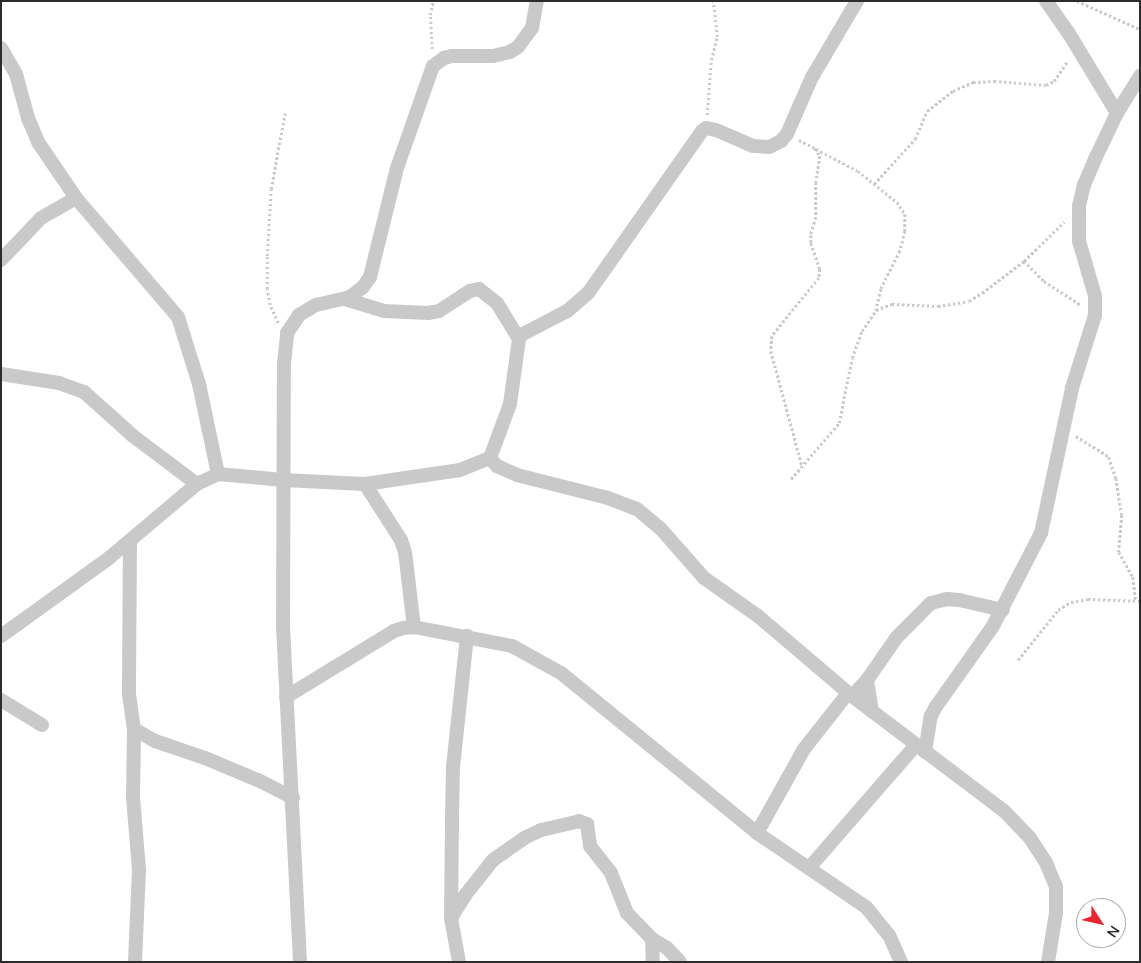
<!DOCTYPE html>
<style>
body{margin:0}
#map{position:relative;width:1141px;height:963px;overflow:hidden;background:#fff;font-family:"Nunito Sans",sans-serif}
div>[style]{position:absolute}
.path>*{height:2.5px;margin-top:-1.25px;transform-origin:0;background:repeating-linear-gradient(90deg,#c9c9c9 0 2.5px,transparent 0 5px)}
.minor>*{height:14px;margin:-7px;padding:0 7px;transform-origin:7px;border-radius:7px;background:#c9c9c9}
span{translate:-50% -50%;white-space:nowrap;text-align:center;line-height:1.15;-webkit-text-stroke:5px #fff;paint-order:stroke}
.frame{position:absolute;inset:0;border:2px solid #2c2c2c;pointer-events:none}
.north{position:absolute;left:1076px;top:898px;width:50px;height:50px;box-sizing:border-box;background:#fff;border:1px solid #ababab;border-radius:50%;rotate:125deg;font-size:14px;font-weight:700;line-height:20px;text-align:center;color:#2c2c2c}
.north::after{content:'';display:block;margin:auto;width:18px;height:22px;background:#eb2632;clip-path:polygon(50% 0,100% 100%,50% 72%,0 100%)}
</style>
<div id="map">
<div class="path">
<i style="left:1077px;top:1px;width:69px;rotate:24deg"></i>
<i style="left:432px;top:49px;width:34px;rotate:-93deg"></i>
<i style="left:430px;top:15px;width:14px;rotate:-78deg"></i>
<i style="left:707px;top:115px;width:55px;rotate:-85.8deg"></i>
<i style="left:711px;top:60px;width:24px;rotate:-75deg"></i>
<i style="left:717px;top:37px;width:36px;rotate:-96deg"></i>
<i style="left:799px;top:140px;width:18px;rotate:27deg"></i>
<i style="left:815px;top:148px;width:9px;rotate:58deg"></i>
<i style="left:820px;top:156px;width:26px;rotate:99deg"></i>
<i style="left:816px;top:182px;width:35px;rotate:90deg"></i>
<i style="left:816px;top:217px;width:19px;rotate:106deg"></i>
<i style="left:811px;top:235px;width:8px;rotate:90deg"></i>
<i style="left:811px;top:243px;width:28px;rotate:71deg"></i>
<i style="left:820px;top:269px;width:9px;rotate:96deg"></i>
<i style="left:819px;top:278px;width:75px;rotate:129deg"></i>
<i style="left:772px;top:336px;width:15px;rotate:94deg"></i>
<i style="left:771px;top:351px;width:119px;rotate:74.9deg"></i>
<i style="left:816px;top:149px;width:47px;rotate:27.6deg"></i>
<i style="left:858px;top:171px;width:50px;rotate:38.5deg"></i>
<i style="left:897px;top:202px;width:14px;rotate:56deg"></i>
<i style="left:905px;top:214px;width:17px;rotate:90deg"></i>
<i style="left:905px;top:231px;width:21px;rotate:104deg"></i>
<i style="left:900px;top:251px;width:42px;rotate:116.6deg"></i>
<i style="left:881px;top:289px;width:22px;rotate:103deg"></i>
<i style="left:874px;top:184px;width:61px;rotate:-47.7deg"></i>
<i style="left:915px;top:139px;width:30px;rotate:-67deg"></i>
<i style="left:927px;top:111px;width:33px;rotate:-38deg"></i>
<i style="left:953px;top:91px;width:22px;rotate:-24deg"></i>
<i style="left:973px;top:82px;width:21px;rotate:-3deg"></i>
<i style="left:994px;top:81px;width:52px;rotate:4.4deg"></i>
<i style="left:1046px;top:85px;width:9px;rotate:-27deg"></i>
<i style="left:1054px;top:81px;width:25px;rotate:-56deg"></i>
<i style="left:1024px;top:261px;width:28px;rotate:45deg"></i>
<i style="left:1044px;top:281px;width:44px;rotate:33deg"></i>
<i style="left:278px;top:323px;width:20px;rotate:-114deg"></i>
<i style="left:270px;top:305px;width:16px;rotate:-101deg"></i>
<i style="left:267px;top:289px;width:33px;rotate:-90deg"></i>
<i style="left:267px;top:256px;width:67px;rotate:-86.6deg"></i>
<i style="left:271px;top:189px;width:77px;rotate:-79.6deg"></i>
<i style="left:1076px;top:436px;width:39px;rotate:32deg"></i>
<i style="left:1109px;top:457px;width:22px;rotate:72deg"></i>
<i style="left:1116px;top:478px;width:37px;rotate:81deg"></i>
<i style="left:1122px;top:515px;width:37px;rotate:95deg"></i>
<i style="left:1119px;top:552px;width:29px;rotate:61deg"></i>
<i style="left:1133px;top:577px;width:24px;rotate:83deg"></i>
<i style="left:791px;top:479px;width:74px;rotate:-49.4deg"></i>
<i style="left:839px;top:423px;width:66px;rotate:-78.7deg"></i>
<i style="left:852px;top:358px;width:29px;rotate:-70deg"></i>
<i style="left:862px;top:331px;width:25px;rotate:-56deg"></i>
<i style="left:876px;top:310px;width:17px;rotate:-21deg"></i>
<i style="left:892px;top:304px;width:46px;rotate:2.5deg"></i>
<i style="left:938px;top:306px;width:31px;rotate:-9deg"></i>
<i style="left:969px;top:301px;width:15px;rotate:-32deg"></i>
<i style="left:982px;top:293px;width:53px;rotate:-37.3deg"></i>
<i style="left:1024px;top:261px;width:56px;rotate:-44.3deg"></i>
<i style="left:1018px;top:660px;width:64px;rotate:-51.3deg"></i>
<i style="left:1058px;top:610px;width:15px;rotate:-32deg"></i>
<i style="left:1071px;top:602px;width:17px;rotate:-10deg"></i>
<i style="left:1088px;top:599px;width:52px;rotate:2.2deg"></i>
</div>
<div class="minor">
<i style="left:857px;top:1px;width:88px;rotate:120.6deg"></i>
<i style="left:812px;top:77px;width:62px;rotate:113.7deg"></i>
<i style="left:787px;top:134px;width:9px;rotate:131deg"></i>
<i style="left:781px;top:141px;width:13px;rotate:153deg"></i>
<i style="left:769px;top:147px;width:16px;rotate:-176deg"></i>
<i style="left:753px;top:146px;width:40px;rotate:-156.6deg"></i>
<i style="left:716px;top:130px;width:10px;rotate:-169deg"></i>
<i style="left:706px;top:128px;width:5px;rotate:143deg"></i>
<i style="left:702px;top:131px;width:198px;rotate:125.1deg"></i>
<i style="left:588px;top:293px;width:28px;rotate:139deg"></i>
<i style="left:567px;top:311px;width:52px;rotate:152.4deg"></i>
<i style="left:521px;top:335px;width:4px;rotate:117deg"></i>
<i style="left:519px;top:339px;width:66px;rotate:97.9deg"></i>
<i style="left:510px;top:404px;width:58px;rotate:110.3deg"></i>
<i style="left:490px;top:458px;width:11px;rotate:49deg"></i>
<i style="left:497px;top:466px;width:22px;rotate:24deg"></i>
<i style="left:517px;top:475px;width:94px;rotate:14.2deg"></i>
<i style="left:608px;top:498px;width:31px;rotate:21deg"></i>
<i style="left:637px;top:509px;width:31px;rotate:40deg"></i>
<i style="left:661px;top:529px;width:65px;rotate:48.7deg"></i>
<i style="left:704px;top:578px;width:66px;rotate:35.1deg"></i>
<i style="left:758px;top:616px;width:123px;rotate:40.4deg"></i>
<i style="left:852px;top:696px;width:191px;rotate:37.1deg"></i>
<i style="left:1004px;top:811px;width:37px;rotate:46deg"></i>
<i style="left:1030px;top:838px;width:30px;rotate:57deg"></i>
<i style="left:1046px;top:863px;width:26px;rotate:67deg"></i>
<i style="left:1056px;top:887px;width:26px;rotate:90deg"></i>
<i style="left:1056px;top:913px;width:50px;rotate:99.3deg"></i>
<i style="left:1046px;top:1px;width:38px;rotate:55deg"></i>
<i style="left:1068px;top:32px;width:95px;rotate:58.8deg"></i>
<i style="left:1px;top:48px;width:30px;rotate:60deg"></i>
<i style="left:16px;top:74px;width:46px;rotate:74.7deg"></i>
<i style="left:28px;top:118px;width:26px;rotate:67deg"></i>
<i style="left:38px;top:142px;width:68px;rotate:55.8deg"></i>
<i style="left:76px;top:198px;width:157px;rotate:49.4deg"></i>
<i style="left:178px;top:317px;width:70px;rotate:72.6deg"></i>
<i style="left:199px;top:384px;width:92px;rotate:78.1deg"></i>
<i style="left:1px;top:260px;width:58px;rotate:-46.4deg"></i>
<i style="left:41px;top:218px;width:40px;rotate:-29.7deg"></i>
<i style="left:345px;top:299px;width:41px;rotate:17.1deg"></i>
<i style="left:384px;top:311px;width:44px;rotate:2.6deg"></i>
<i style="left:428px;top:313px;width:11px;rotate:-10deg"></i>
<i style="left:439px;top:311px;width:37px;rotate:-33deg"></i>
<i style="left:470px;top:291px;width:9px;rotate:-13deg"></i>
<i style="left:479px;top:289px;width:23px;rotate:38deg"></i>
<i style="left:497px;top:303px;width:42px;rotate:58.6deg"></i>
<i style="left:1px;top:374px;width:59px;rotate:8.8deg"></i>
<i style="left:59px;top:383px;width:27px;rotate:20deg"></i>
<i style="left:84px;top:392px;width:66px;rotate:41.9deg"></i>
<i style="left:133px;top:436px;width:80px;rotate:36.9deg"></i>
<i style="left:365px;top:484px;width:67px;rotate:57.3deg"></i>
<i style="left:401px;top:540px;width:13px;rotate:72deg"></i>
<i style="left:405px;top:552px;width:76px;rotate:83.2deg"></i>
<i style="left:130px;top:541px;width:153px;rotate:90.4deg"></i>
<i style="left:129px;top:694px;width:35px;rotate:82deg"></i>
<i style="left:134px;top:729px;width:68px;rotate:90.8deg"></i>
<i style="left:133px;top:797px;width:73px;rotate:85.3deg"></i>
<i style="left:139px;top:870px;width:92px;rotate:92.5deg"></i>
<i style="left:1px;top:636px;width:133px;rotate:-35.8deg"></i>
<i style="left:109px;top:558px;width:115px;rotate:-40.1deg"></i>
<i style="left:197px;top:484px;width:23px;rotate:-25deg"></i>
<i style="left:218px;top:474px;width:65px;rotate:5.3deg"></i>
<i style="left:283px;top:480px;width:82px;rotate:2.8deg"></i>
<i style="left:365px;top:484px;width:96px;rotate:-8.4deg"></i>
<i style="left:460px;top:470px;width:32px;rotate:-22deg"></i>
<i style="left:867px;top:680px;width:32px;rotate:81deg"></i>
<i style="left:852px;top:696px;width:22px;rotate:-47deg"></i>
<i style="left:867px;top:680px;width:52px;rotate:-55.1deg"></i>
<i style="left:897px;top:637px;width:48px;rotate:-45deg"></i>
<i style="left:931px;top:603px;width:16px;rotate:-14deg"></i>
<i style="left:947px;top:599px;width:12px;rotate:5deg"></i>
<i style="left:959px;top:600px;width:45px;rotate:12.8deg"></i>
<i style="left:286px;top:697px;width:127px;rotate:-31.4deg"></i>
<i style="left:394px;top:631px;width:9px;rotate:-18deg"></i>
<i style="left:403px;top:628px;width:11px;rotate:-5deg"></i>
<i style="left:414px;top:627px;width:100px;rotate:11deg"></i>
<i style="left:512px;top:646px;width:56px;rotate:28.9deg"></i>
<i style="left:561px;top:673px;width:253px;rotate:39.2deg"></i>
<i style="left:757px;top:833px;width:132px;rotate:34.2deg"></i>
<i style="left:866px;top:907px;width:36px;rotate:51deg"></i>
<i style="left:889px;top:935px;width:30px;rotate:66deg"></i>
<i style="left:1px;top:700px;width:48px;rotate:31.4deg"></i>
<i style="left:134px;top:729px;width:24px;rotate:30deg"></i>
<i style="left:155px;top:741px;width:53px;rotate:18.8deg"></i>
<i style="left:205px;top:758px;width:60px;rotate:22.7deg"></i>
<i style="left:260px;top:781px;width:37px;rotate:27deg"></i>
<i style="left:925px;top:752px;width:36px;rotate:-81deg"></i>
<i style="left:931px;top:716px;width:9px;rotate:-63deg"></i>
<i style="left:935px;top:708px;width:100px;rotate:-54.7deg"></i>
<i style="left:993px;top:626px;width:105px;rotate:-62.7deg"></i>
<i style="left:1041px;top:533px;width:148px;rotate:-77.9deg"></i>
<i style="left:1072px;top:388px;width:77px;rotate:-72.5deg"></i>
<i style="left:1095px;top:315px;width:19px;rotate:-90deg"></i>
<i style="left:1095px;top:296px;width:57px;rotate:-106.2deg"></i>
<i style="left:1079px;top:241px;width:35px;rotate:-90deg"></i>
<i style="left:1079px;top:206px;width:22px;rotate:-77deg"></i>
<i style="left:1084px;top:185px;width:28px;rotate:-67deg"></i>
<i style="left:1095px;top:159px;width:51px;rotate:-64.4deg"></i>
<i style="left:1117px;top:113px;width:44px;rotate:-58.1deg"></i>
<i style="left:757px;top:833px;width:96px;rotate:-60.8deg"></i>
<i style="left:804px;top:749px;width:71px;rotate:-51.8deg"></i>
<i style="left:809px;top:868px;width:163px;rotate:-49deg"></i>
<i style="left:451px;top:918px;width:28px;rotate:-58deg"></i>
<i style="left:466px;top:894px;width:43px;rotate:-51.5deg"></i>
<i style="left:493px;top:860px;width:38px;rotate:-35deg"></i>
<i style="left:524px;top:838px;width:19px;rotate:-25deg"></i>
<i style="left:541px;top:830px;width:39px;rotate:-13deg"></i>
<i style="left:579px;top:821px;width:9px;rotate:21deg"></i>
<i style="left:587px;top:824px;width:22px;rotate:82deg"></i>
<i style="left:590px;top:846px;width:34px;rotate:52deg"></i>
<i style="left:611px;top:873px;width:43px;rotate:68.2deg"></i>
<i style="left:627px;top:913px;width:36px;rotate:46deg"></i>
<i style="left:652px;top:939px;width:23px;rotate:88deg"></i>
<i style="left:652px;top:939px;width:17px;rotate:31deg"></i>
<i style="left:667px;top:948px;width:19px;rotate:47deg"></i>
<i style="left:300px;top:962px;width:337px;rotate:-92.9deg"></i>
<i style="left:283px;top:625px;width:261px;rotate:-89.8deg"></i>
<i style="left:284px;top:364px;width:31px;rotate:-84deg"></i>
<i style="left:287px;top:333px;width:22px;rotate:-56deg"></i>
<i style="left:299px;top:315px;width:12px;rotate:-31deg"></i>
<i style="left:309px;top:309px;width:8px;rotate:-30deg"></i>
<i style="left:316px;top:305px;width:35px;rotate:-13deg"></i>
<i style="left:350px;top:297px;width:16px;rotate:-38deg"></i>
<i style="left:363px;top:287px;width:12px;rotate:-55deg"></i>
<i style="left:370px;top:277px;width:112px;rotate:-76.1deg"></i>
<i style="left:397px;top:168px;width:108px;rotate:-70.6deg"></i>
<i style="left:433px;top:66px;width:14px;rotate:-36deg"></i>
<i style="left:444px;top:58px;width:8px;rotate:-14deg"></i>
<i style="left:452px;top:56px;width:41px"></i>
<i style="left:493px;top:56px;width:17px;rotate:-13deg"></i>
<i style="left:510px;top:52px;width:9px;rotate:-32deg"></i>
<i style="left:518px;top:47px;width:24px;rotate:-54deg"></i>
<i style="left:532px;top:28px;width:27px;rotate:-80deg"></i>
<i style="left:459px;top:962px;width:45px;rotate:-100.3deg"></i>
<i style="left:451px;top:918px;width:100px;rotate:-89.4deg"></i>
<i style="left:452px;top:818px;width:51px;rotate:-88.9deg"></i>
<i style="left:453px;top:767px;width:132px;rotate:-83.9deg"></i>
</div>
<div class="frame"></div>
<div class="north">N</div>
</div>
